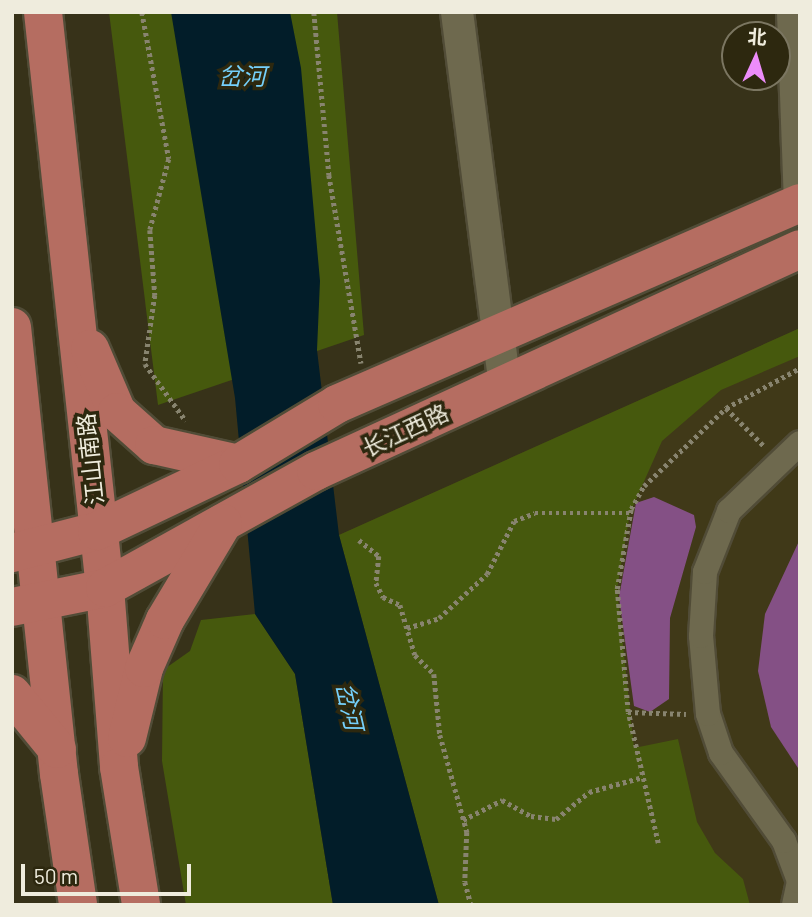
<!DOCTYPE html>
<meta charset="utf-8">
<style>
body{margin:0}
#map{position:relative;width:812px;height:917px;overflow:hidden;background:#373219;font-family:Barlow,"Noto Sans SC",sans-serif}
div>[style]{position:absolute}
.built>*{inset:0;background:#403918}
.green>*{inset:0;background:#46590d}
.water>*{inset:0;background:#021d29}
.building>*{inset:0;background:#845085}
.path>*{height:4.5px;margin-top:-2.25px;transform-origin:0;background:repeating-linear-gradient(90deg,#88846f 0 3.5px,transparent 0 7px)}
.roads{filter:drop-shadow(2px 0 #514c37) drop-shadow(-2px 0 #514c37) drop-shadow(0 2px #514c37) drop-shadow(0 -2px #514c37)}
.minor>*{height:24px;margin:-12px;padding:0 12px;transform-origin:12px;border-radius:12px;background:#6e694e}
.tertiary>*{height:32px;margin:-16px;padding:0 16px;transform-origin:16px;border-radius:16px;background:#6e694e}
.primary>*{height:38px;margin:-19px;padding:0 19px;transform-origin:19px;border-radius:19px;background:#b56d61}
span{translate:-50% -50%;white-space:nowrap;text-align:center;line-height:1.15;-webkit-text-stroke:7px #2d280f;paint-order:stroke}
.street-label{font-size:23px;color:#efecdd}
.water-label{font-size:24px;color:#75d0fb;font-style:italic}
.frame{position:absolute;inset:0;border:14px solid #efecdd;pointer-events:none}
.north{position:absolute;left:721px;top:21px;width:70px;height:70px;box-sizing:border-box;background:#2d280f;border:2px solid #7b7661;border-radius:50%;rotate:4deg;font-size:19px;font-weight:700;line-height:28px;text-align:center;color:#efecdd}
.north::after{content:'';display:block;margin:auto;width:24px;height:32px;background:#ec8cfa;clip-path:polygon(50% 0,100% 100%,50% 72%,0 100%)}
.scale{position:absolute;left:21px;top:864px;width:170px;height:32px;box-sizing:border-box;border:4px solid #efecdd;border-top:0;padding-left:9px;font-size:21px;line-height:24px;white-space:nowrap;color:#efecdd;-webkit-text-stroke:5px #2d280f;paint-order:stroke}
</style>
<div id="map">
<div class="built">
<i style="clip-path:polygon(800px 328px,800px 905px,439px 905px,339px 535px)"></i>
</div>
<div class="green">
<i style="clip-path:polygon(109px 12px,337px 12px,364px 335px,158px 405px)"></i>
<i style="clip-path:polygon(800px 328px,800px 356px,721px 390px,662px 441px,630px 513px,617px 589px,634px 748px,678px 739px,697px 822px,715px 853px,743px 879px,750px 905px,439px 905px,339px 535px)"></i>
<i style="clip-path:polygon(255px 614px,295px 674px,333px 905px,186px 905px,162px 761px,163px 670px,190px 651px,201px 620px)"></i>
</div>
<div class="water">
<i style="clip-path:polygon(171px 12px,290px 12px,301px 68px,320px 281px,317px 350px,339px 535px,439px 905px,333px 905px,295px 674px,255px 614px,235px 398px)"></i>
</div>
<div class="building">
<i style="clip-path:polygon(654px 497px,694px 515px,696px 527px,670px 618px,669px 699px,650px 712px,634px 706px,619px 597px,636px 503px)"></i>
<i style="clip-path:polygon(800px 539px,800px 771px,771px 727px,758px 671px,765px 614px)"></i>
</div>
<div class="path">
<i style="left:142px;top:12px;width:149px;rotate:79.6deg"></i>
<i style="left:169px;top:159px;width:73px;rotate:105deg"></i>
<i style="left:150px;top:230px;width:65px;rotate:85.6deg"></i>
<i style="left:155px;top:295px;width:70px;rotate:98.2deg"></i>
<i style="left:145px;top:364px;width:70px;rotate:54.3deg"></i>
<i style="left:314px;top:12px;width:164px;rotate:84.7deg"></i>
<i style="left:329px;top:175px;width:191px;rotate:80.3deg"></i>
<i style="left:726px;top:408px;width:55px;rotate:45deg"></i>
<i style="left:359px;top:540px;width:26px;rotate:39deg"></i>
<i style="left:379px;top:556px;width:27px;rotate:96deg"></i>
<i style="left:376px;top:583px;width:16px;rotate:63deg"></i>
<i style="left:383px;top:597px;width:19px;rotate:25deg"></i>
<i style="left:400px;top:605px;width:52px;rotate:73.3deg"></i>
<i style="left:415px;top:655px;width:27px;rotate:45deg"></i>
<i style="left:434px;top:674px;width:61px;rotate:84.4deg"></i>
<i style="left:440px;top:735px;width:101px;rotate:74.4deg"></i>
<i style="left:467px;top:832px;width:50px;rotate:92.3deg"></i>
<i style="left:465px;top:882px;width:24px;rotate:75deg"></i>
<i style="left:407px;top:628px;width:34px;rotate:-17deg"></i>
<i style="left:439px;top:618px;width:65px;rotate:-42.5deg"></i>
<i style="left:487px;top:574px;width:59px;rotate:-63deg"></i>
<i style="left:514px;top:521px;width:22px;rotate:-21deg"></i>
<i style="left:535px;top:513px;width:95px"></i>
<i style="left:628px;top:712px;width:58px;rotate:2deg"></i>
<i style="left:463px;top:820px;width:44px;rotate:-27.1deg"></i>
<i style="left:502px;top:800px;width:33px;rotate:29deg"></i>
<i style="left:531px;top:816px;width:25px;rotate:7deg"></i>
<i style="left:556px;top:819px;width:43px;rotate:-39.3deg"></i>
<i style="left:589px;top:792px;width:56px;rotate:-15.5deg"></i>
<i style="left:658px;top:843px;width:134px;rotate:-102.9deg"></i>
<i style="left:628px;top:712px;width:123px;rotate:-95.1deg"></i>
<i style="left:617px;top:589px;width:81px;rotate:-80.1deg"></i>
<i style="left:631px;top:509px;width:26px;rotate:-61deg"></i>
<i style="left:644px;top:486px;width:113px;rotate:-43.6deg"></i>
<i style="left:726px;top:408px;width:84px;rotate:-28.4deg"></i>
</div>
<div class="roads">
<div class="minor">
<i style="left:789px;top:12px;width:192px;rotate:87.9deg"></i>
<i style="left:794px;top:905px;width:25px;rotate:-78deg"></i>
<i style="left:799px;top:881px;width:43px;rotate:-110.6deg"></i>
<i style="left:784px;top:841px;width:108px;rotate:-125.6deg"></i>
<i style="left:721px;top:753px;width:41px;rotate:-108.4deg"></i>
<i style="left:708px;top:714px;width:78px;rotate:-95.1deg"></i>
<i style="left:701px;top:636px;width:64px;rotate:-86.4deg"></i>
<i style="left:705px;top:572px;width:66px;rotate:-68.5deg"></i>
<i style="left:729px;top:511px;width:98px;rotate:-43.8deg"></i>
</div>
<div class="tertiary">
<i style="left:457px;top:12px;width:376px;rotate:82.7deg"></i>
</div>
<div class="primary">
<i style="left:43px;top:12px;width:579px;rotate:83.86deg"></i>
<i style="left:105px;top:588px;width:180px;rotate:85.5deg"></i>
<i style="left:119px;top:767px;width:140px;rotate:80.9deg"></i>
<i style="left:12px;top:327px;width:449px;rotate:84deg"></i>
<i style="left:59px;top:774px;width:132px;rotate:81.7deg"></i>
<i style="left:90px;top:349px;width:69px;rotate:66.8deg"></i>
<i style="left:117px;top:412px;width:50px;rotate:41.7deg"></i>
<i style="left:154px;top:445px;width:86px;rotate:12.7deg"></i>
<i style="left:12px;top:553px;width:88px;rotate:-14.5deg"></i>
<i style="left:97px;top:531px;width:156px;rotate:-25.4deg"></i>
<i style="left:238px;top:464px;width:116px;rotate:-31.2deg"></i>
<i style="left:337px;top:404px;width:505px;rotate:-23.47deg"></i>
<i style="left:12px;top:607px;width:95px;rotate:-11.5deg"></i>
<i style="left:105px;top:588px;width:241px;rotate:-29deg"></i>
<i style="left:316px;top:471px;width:532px;rotate:-24.64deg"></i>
<i style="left:12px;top:694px;width:71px;rotate:50.7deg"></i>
<i style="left:127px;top:738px;width:72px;rotate:-76.3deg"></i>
<i style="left:144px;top:668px;width:52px;rotate:-66.4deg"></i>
<i style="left:165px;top:620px;width:113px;rotate:-59.1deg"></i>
</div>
</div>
<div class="street-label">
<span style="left:405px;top:430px;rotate:-25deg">长江西路</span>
<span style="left:90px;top:459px;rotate:-96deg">江山南路</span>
</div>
<div class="water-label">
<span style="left:242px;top:76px">岔河</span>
<span style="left:350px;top:706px;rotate:77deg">岔河</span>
</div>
<div class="frame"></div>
<div class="north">北</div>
<div class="scale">50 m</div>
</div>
